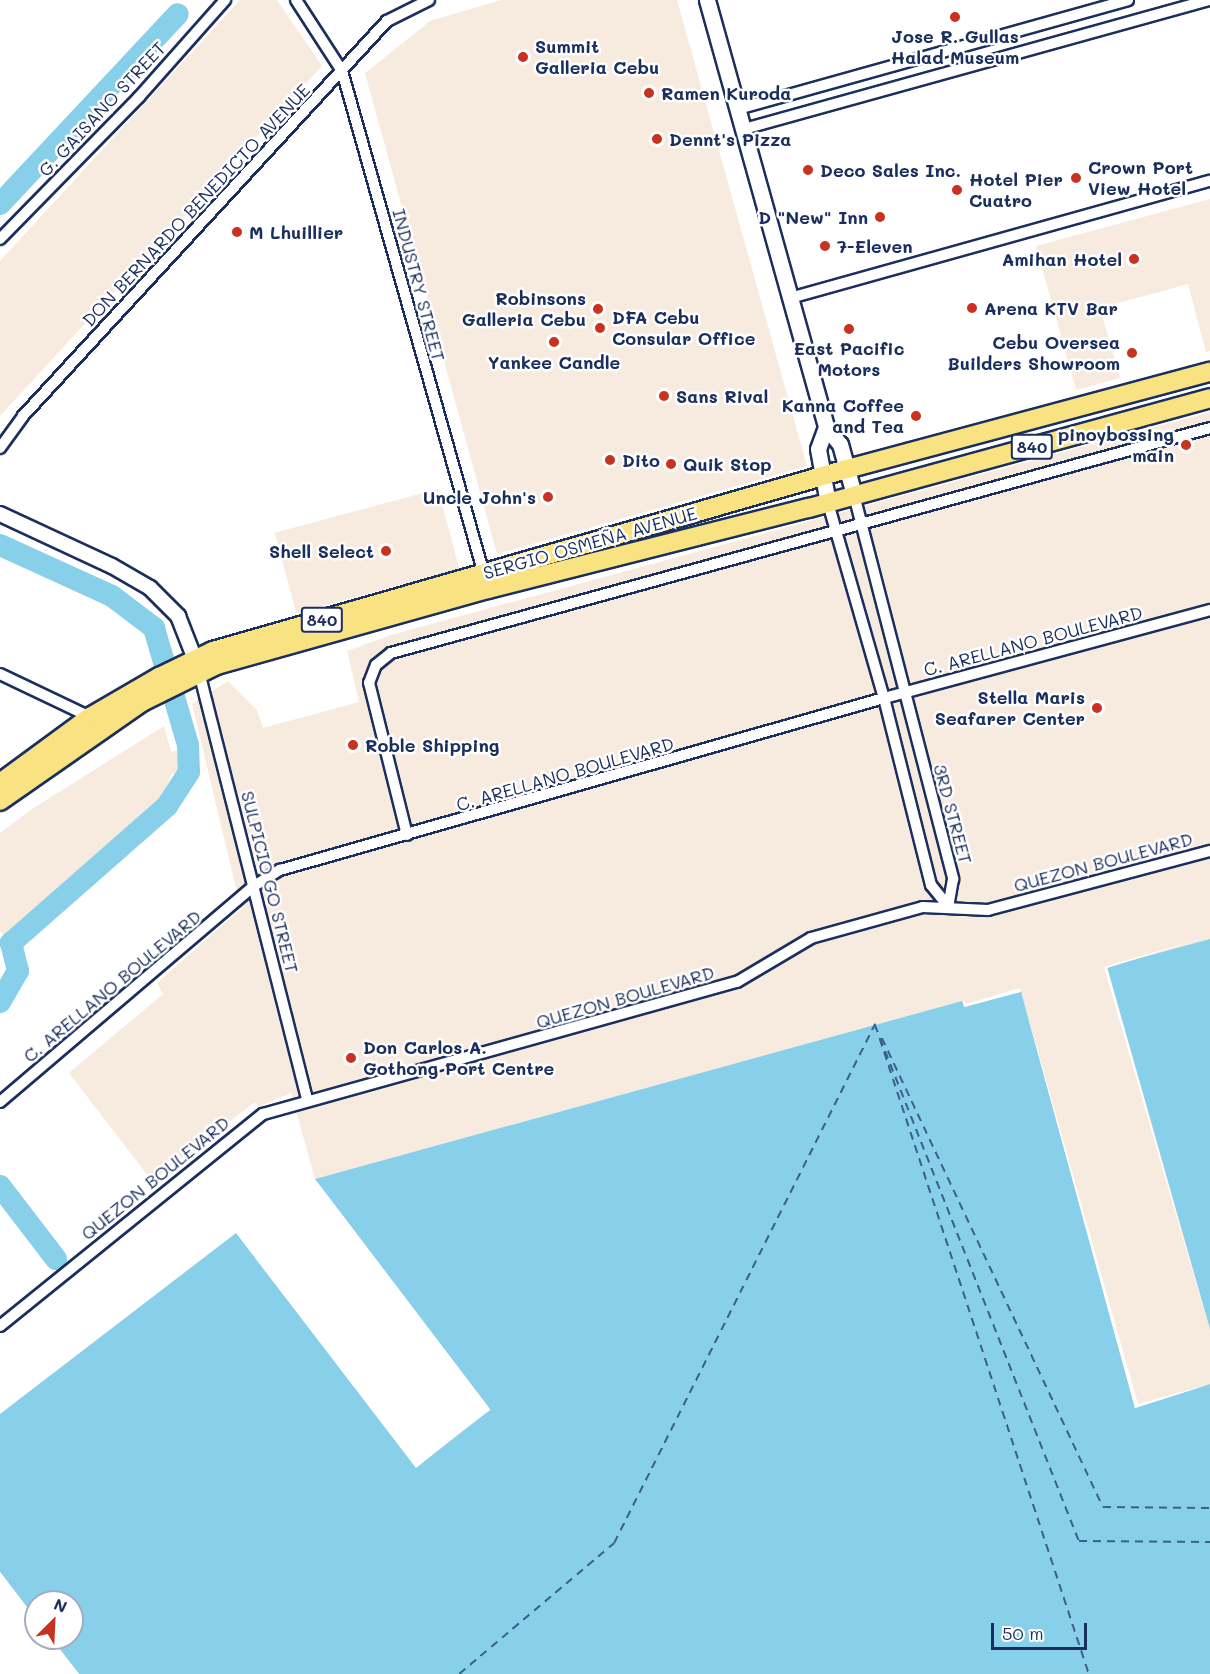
<!DOCTYPE html>
<meta charset="utf-8">
<style>
body{margin:0}
#map{position:relative;width:1210px;height:1674px;overflow:hidden;background:#fff;font-family:Mali,sans-serif}
div>[style]{position:absolute}
.built>*{inset:0;background:#f7eadf;transform-origin:0 0}
.water>*{inset:0;background:#88cfea}
.pier>*{inset:0;background:#fff}
.river>*{height:22px;margin:-11px;padding:0 11px;transform-origin:11px;border-radius:11px;background:#88cfea}
.ferry>*{height:1.5px;margin-top:-0.75px;transform-origin:0;background:repeating-linear-gradient(90deg,#3c5f88 0 8px,transparent 0 14px)}
.roads{filter:drop-shadow(2px 0 #1b2f5e) drop-shadow(-2px 0 #1b2f5e) drop-shadow(0 2px #1b2f5e) drop-shadow(0 -2px #1b2f5e)}
.minor>*{height:10px;margin:-5px;padding:0 5px;transform-origin:5px;border-radius:5px;background:#fff}
.tertiary>*{height:14px;margin:-7px;padding:0 7px;transform-origin:7px;border-radius:7px;background:#fff}
.secondary>*{height:15px;margin:-7.5px;padding:0 7.5px;transform-origin:7.5px;border-radius:7.5px;background:#fff}
.trunk>*{height:18px;margin:-9px;padding:0 9px;transform-origin:9px;border-radius:9px;background:#f8e281}
.dots>*{width:16px;height:16px;translate:-50% -50%;box-sizing:border-box;border:3px solid #fff;border-radius:50%}
span{translate:-50% -50%;white-space:nowrap;text-align:center;line-height:1.15;-webkit-text-stroke:5px #fff;paint-order:stroke}
.shield-label span{padding:2px 4px;background:#fff;border:2px solid;border-radius:4px;-webkit-text-stroke-width:0}
.shield-label{font-size:16px;color:#1b2f5e;font-weight:700}
.poi-label{font-size:18px;color:#1b2f5e;font-weight:700}
.left{translate:0 -50%;text-align:left}
.right{translate:-100% -50%;text-align:right}
.street-label{font-size:18px;color:#1b2f5e}
.north{position:absolute;left:24px;top:1590px;width:60px;height:60px;box-sizing:border-box;background:#fff;border:2px solid #a4acbf;border-radius:50%;rotate:24deg;font-size:16px;font-weight:700;line-height:24px;text-align:center;color:#1b2f5e}
.north::after{content:'';display:block;margin:auto;width:21px;height:27px;background:#c8321e;clip-path:polygon(50% 0,100% 100%,50% 72%,0 100%)}
.scale{position:absolute;left:991px;top:1623px;width:96px;height:27px;box-sizing:border-box;border:3px solid #1b2f5e;border-top:0;padding-left:8px;font-size:18px;line-height:21px;white-space:nowrap;color:#1b2f5e;-webkit-text-stroke:4px #fff;paint-order:stroke}
</style>
<div id="map">
<div class="built">
<i style="clip-path:polygon(240px 0,277px 0,322px 66px,0 416px,0 261px)"></i>
<i style="clip-path:polygon(501px 0,677px 0,807px 466px,497px 554px,365px 73px,430px 21px)"></i>
<i style="clip-path:polygon(1210px 199px,1210px 351px,1206px 352px,1188px 284px,1100px 308px,1120px 378px,1076px 390px,1036px 246px)"></i>
<i style="clip-path:polygon(1210px 412px,1210px 939px,1107px 968px,1210px 1329px,1210px 1384px,1135px 1408px,962px 1001px,315px 1179px,291px 1093px,258px 1107px,255px 1102px,152px 1181px,69px 1073px,163px 994px,157px 983px,241px 909px,192px 704px,228px 681px,257px 710px,263px 728px,359px 702px,347px 651px,391px 635px)"></i>
<i style="left:438px;top:489px;width:83px;height:169px;rotate:75deg"></i>
<i style="clip-path:polygon(164px 726px,171px 752px,196px 746px,199px 764px,172px 774px,160px 800px,5px 936px,0 932px,0 833px,32px 809px)"></i>
</div>
<div class="water">
<i style="clip-path:polygon(1210px 939px,1210px 1329px,1107px 967px)"></i>
<i style="clip-path:polygon(1021px 991px,1135px 1408px,1210px 1384px,1210px 1674px,79px 1674px,51px 1638px,72px 1638px,72px 1602px,36px 1602px,36px 1619px,0 1572px,0 1414px,236px 1233px,416px 1467px,490px 1410px,315px 1179px,962px 1001px,965px 1007px)"></i>
</div>
<div class="pier">
<i style="clip-path:polygon(1210px 936px,1107px 968px,1210px 1332px,1104px 967px)"></i>
<i style="clip-path:polygon(1020px 988px,1138px 1404px,1210px 1384px,1135px 1408px,1021px 992px,964px 1007px,962px 998px,966px 1004px)"></i>
<i style="clip-path:polygon(315px 1179px,490px 1409px,416px 1468px,236px 1233px,417px 1463px,486px 1409px)"></i>
<i style="clip-path:polygon(0 1572px,36px 1619px,36px 1622px,0 1577px)"></i>
<i style="clip-path:polygon(48px 1638px,51px 1638px,79px 1674px,75px 1674px)"></i>
</div>
<div class="river">
<i style="left:0;top:204px;width:260px;rotate:-46.9deg"></i>
<i style="left:0;top:545px;width:123px;rotate:24.5deg"></i>
<i style="left:112px;top:596px;width:53px;rotate:37.3deg"></i>
<i style="left:154px;top:628px;width:122px;rotate:73.8deg"></i>
<i style="left:188px;top:745px;width:27px;rotate:88deg"></i>
<i style="left:189px;top:772px;width:40px;rotate:122.9deg"></i>
<i style="left:167px;top:806px;width:208px;rotate:138.7deg"></i>
<i style="left:0;top:1002px;width:36px;rotate:-60deg"></i>
<i style="left:18px;top:971px;width:29px;rotate:-104deg"></i>
<i style="left:0;top:1186px;width:92px;rotate:52.5deg"></i>
</div>
<div class="ferry">
<i style="left:875px;top:1025px;width:555px;rotate:68.43deg"></i>
<i style="left:1079px;top:1541px;width:131px;rotate:0.4deg"></i>
<i style="left:882px;top:1038px;width:518px;rotate:64.77deg"></i>
<i style="left:1103px;top:1507px;width:107px;rotate:0.5deg"></i>
<i style="left:880px;top:1039px;width:669px;rotate:71.78deg"></i>
<i style="left:459px;top:1674px;width:203px;rotate:-40.2deg"></i>
<i style="left:614px;top:1543px;width:581px;rotate:-63.3deg"></i>
</div>
<div class="roads">
<div class="minor">
<i style="left:296px;top:0;width:85px;rotate:57.1deg"></i>
<i style="left:342px;top:71px;width:527px;rotate:74.25deg"></i>
<i style="left:738px;top:109px;width:405px;rotate:-15.6deg"></i>
<i style="left:744px;top:129px;width:482px;rotate:-15.5deg"></i>
<i style="left:0;top:239px;width:199px;rotate:-45.6deg"></i>
<i style="left:139px;top:97px;width:130px;rotate:-48.4deg"></i>
<i style="left:790px;top:298px;width:436px;rotate:-15.6deg"></i>
<i style="left:0;top:448px;width:39px;rotate:-54deg"></i>
<i style="left:23px;top:416px;width:537px;rotate:-47.34deg"></i>
<i style="left:387px;top:21px;width:47px;rotate:-26.6deg"></i>
<i style="left:854px;top:495px;width:397px;rotate:75.5deg"></i>
<i style="left:953px;top:879px;width:27px;rotate:100deg"></i>
<i style="left:828px;top:503px;width:203px;rotate:74deg"></i>
<i style="left:884px;top:698px;width:193px;rotate:75.9deg"></i>
<i style="left:931px;top:885px;width:27px;rotate:51deg"></i>
<i style="left:199px;top:672px;width:441px;rotate:75.8deg"></i>
<i style="left:0;top:674px;width:100px;rotate:25.5deg"></i>
<i style="left:407px;top:835px;width:157px;rotate:-104deg"></i>
<i style="left:369px;top:683px;width:19px;rotate:-69deg"></i>
<i style="left:376px;top:665px;width:19px;rotate:-39deg"></i>
<i style="left:391px;top:653px;width:849px;rotate:-15.36deg"></i>
<i style="left:0;top:1102px;width:333px;rotate:-40.4deg"></i>
<i style="left:254px;top:886px;width:31px;rotate:-32deg"></i>
<i style="left:280px;top:870px;width:628px;rotate:-15.9deg"></i>
<i style="left:884px;top:698px;width:338px;rotate:-15.1deg"></i>
<i style="left:0;top:1326px;width:338px;rotate:-38.9deg"></i>
<i style="left:263px;top:1114px;width:492px;rotate:-15.6deg"></i>
<i style="left:737px;top:982px;width:86px;rotate:-30.7deg"></i>
<i style="left:811px;top:938px;width:116px;rotate:-15.5deg"></i>
<i style="left:923px;top:907px;width:65px;rotate:2.6deg"></i>
<i style="left:988px;top:910px;width:230px;rotate:-14.9deg"></i>
</div>
<div class="tertiary">
<i style="left:0;top:514px;width:123px;rotate:24.9deg"></i>
<i style="left:112px;top:566px;width:44px;rotate:30.1deg"></i>
<i style="left:150px;top:588px;width:40px;rotate:45deg"></i>
<i style="left:178px;top:616px;width:55px;rotate:68.6deg"></i>
</div>
<div class="secondary">
<i style="left:707px;top:0;width:443px;rotate:74.4deg"></i>
<i style="left:826px;top:427px;width:22px;rotate:51deg"></i>
<i style="left:840px;top:444px;width:53px;rotate:74.6deg"></i>
<i style="left:826px;top:427px;width:23px;rotate:110deg"></i>
<i style="left:818px;top:449px;width:55px;rotate:79.5deg"></i>
</div>
<div class="trunk">
<i style="left:0;top:783px;width:112px;rotate:-36.3deg"></i>
<i style="left:90px;top:717px;width:80px;rotate:-30.1deg"></i>
<i style="left:159px;top:677px;width:60px;rotate:-25.7deg"></i>
<i style="left:213px;top:651px;width:660px;rotate:-16.02deg"></i>
<i style="left:847px;top:469px;width:376px;rotate:-15deg"></i>
<i style="left:0;top:801px;width:173px;rotate:-34.9deg"></i>
<i style="left:142px;top:702px;width:84px;rotate:-26.3deg"></i>
<i style="left:217px;top:665px;width:281px;rotate:-15.7deg"></i>
<i style="left:488px;top:589px;width:331px;rotate:-14.2deg"></i>
<i style="left:809px;top:508px;width:416px;rotate:-15.3deg"></i>
</div>
</div>
<div class="dots">
<i style="left:955px;top:17px;background:#c8321e"></i>
<i style="left:523px;top:57px;background:#c8321e"></i>
<i style="left:649px;top:93px;background:#c8321e"></i>
<i style="left:657px;top:139px;background:#c8321e"></i>
<i style="left:808px;top:170px;background:#c8321e"></i>
<i style="left:1076px;top:178px;background:#c8321e"></i>
<i style="left:957px;top:190px;background:#c8321e"></i>
<i style="left:880px;top:217px;background:#c8321e"></i>
<i style="left:237px;top:232px;background:#c8321e"></i>
<i style="left:825px;top:246px;background:#c8321e"></i>
<i style="left:1134px;top:259px;background:#c8321e"></i>
<i style="left:972px;top:308px;background:#c8321e"></i>
<i style="left:598px;top:309px;background:#c8321e"></i>
<i style="left:600px;top:328px;background:#c8321e"></i>
<i style="left:849px;top:329px;background:#c8321e"></i>
<i style="left:554px;top:342px;background:#c8321e"></i>
<i style="left:1132px;top:353px;background:#c8321e"></i>
<i style="left:664px;top:396px;background:#c8321e"></i>
<i style="left:916px;top:416px;background:#c8321e"></i>
<i style="left:1186px;top:445px;background:#c8321e"></i>
<i style="left:610px;top:460px;background:#c8321e"></i>
<i style="left:671px;top:464px;background:#c8321e"></i>
<i style="left:548px;top:497px;background:#c8321e"></i>
<i style="left:386px;top:551px;background:#c8321e"></i>
<i style="left:1097px;top:708px;background:#c8321e"></i>
<i style="left:353px;top:745px;background:#c8321e"></i>
<i style="left:351px;top:1058px;background:#c8321e"></i>
</div>
<div class="shield-label">
<span style="left:1032px;top:447px">840</span>
<span style="left:322px;top:620px">840</span>
</div>
<div class="poi-label">
<span style="left:955px;top:47px">Jose R. Gullas<br>Halad Museum</span>
<span class="left" style="left:535px;top:57px">Summit<br>Galleria Cebu</span>
<span class="left" style="left:661px;top:93px">Ramen Kuroda</span>
<span class="left" style="left:669px;top:139px">Dennt's Pizza</span>
<span class="left" style="left:1088px;top:178px">Crown Port<br>View Hotel</span>
<span class="left" style="left:820px;top:170px">Deco Sales Inc.</span>
<span class="left" style="left:969px;top:190px">Hotel Pier<br>Cuatro</span>
<span class="right" style="left:868px;top:217px">D "New" Inn</span>
<span class="left" style="left:249px;top:232px">M Lhuillier</span>
<span class="left" style="left:837px;top:246px">7-Eleven</span>
<span class="right" style="left:1122px;top:259px">Amihan Hotel</span>
<span class="right" style="left:586px;top:309px">Robinsons<br>Galleria Cebu</span>
<span class="left" style="left:984px;top:308px">Arena KTV Bar</span>
<span class="left" style="left:612px;top:328px">DFA Cebu<br>Consular Office</span>
<span class="right" style="left:1120px;top:353px">Cebu Oversea<br>Builders Showroom</span>
<span style="left:849px;top:359px">East Pacific<br>Motors</span>
<span style="left:554px;top:362px">Yankee Candle</span>
<span class="left" style="left:676px;top:396px">Sans Rival</span>
<span class="right" style="left:904px;top:416px">Kanna Coffee<br>and Tea</span>
<span class="right" style="left:1174px;top:445px">pinoybossing<br>main</span>
<span class="left" style="left:622px;top:460px">Dito</span>
<span class="left" style="left:683px;top:464px">Quik Stop</span>
<span class="right" style="left:536px;top:497px">Uncle John's</span>
<span class="right" style="left:374px;top:551px">Shell Select</span>
<span class="right" style="left:1085px;top:708px">Stella Maris<br>Seafarer Center</span>
<span class="left" style="left:365px;top:745px">Roble Shipping</span>
<span class="left" style="left:363px;top:1058px">Don Carlos A.<br>Gothong Port Centre</span>
</div>
<div class="street-label">
<span style="left:102px;top:109px;rotate:-47deg">G. GAISANO STREET</span>
<span style="left:196px;top:205px;rotate:-47deg">DON BERNARDO BENEDICTO AVENUE</span>
<span style="left:419px;top:285px;rotate:75deg">INDUSTRY STREET</span>
<span style="left:590px;top:543px;rotate:-16deg">SERGIO OSMEÑA AVENUE</span>
<span style="left:1033px;top:641px;rotate:-15deg">C. ARELLANO BOULEVARD</span>
<span style="left:565px;top:774px;rotate:-16deg">C. ARELLANO BOULEVARD</span>
<span style="left:953px;top:814px;rotate:75deg">3RD STREET</span>
<span style="left:1103px;top:862px;rotate:-15deg">QUEZON BOULEVARD</span>
<span style="left:270px;top:882px;rotate:76deg">SULPICIO GO STREET</span>
<span style="left:112px;top:986px;rotate:-40deg">C. ARELLANO BOULEVARD</span>
<span style="left:625px;top:997px;rotate:-16deg">QUEZON BOULEVARD</span>
<span style="left:155px;top:1178px;rotate:-39deg">QUEZON BOULEVARD</span>
</div>
<div class="north">N</div>
<div class="scale">50 m</div>
</div>
